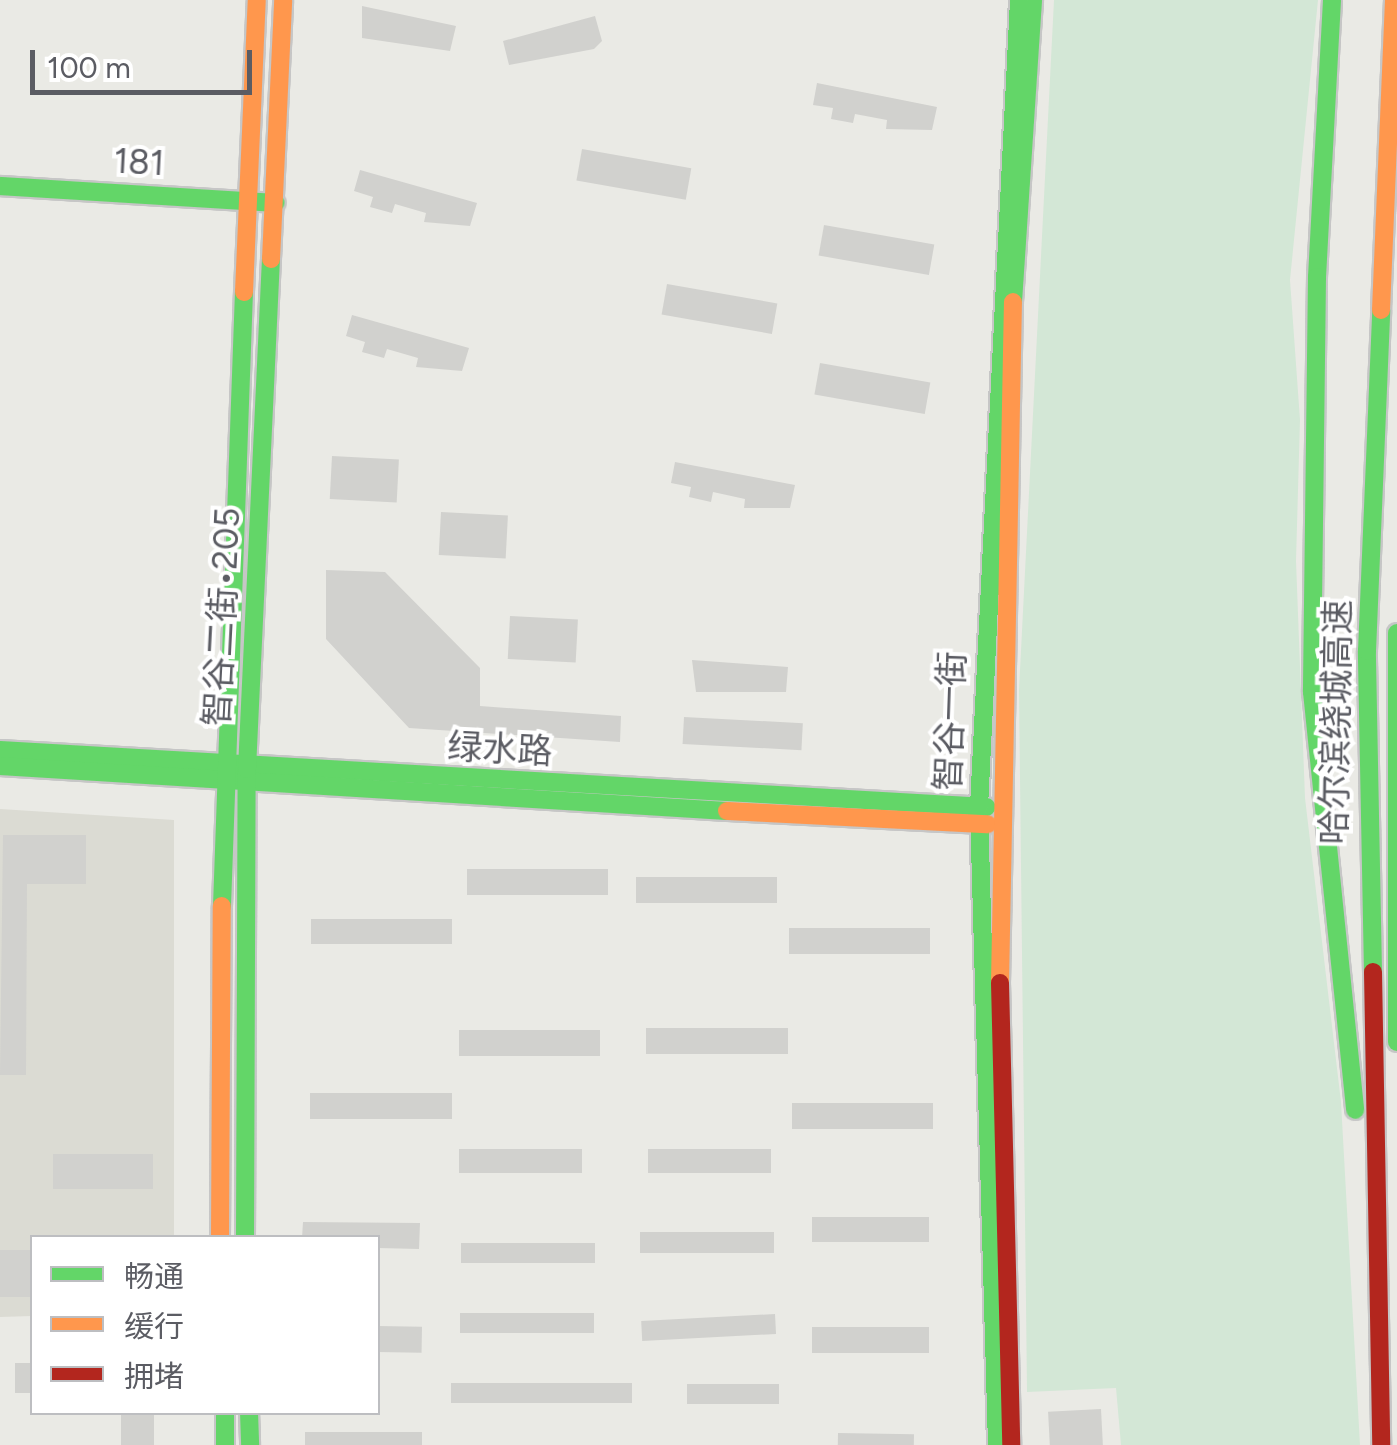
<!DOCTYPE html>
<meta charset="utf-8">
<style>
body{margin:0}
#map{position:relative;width:1397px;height:1445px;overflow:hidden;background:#eaeae5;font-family:Figtree,"Noto Sans SC",sans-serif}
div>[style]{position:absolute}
.education>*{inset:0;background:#dbdbd3}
.green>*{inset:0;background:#d3e7d6}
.building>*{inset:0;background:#d1d1ce;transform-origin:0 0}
.roads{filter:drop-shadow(2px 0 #c6c6c6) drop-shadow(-2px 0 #c6c6c6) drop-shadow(0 2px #c6c6c6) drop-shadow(0 -2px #c6c6c6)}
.fast>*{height:18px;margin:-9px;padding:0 9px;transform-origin:9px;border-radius:9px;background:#63d668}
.slow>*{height:18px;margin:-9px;padding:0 9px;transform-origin:9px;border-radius:9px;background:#ff974d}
.jam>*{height:18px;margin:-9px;padding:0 9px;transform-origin:9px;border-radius:9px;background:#b3261e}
span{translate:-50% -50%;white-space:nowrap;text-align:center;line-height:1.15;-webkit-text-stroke:8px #fff;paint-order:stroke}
.street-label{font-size:35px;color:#5b5c63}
.legend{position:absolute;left:30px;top:1235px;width:350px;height:180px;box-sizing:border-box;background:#fff;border:2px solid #bdbec1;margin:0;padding:12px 18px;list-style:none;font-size:30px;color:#5b5c63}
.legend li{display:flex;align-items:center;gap:20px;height:50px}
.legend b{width:50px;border:2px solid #bdbec1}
.scale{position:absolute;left:30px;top:50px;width:222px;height:45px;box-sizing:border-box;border:5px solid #5b5c63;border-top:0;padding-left:12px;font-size:30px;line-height:35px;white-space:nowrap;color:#5b5c63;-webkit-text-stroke:8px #fff;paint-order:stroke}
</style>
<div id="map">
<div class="education">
<i style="clip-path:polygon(0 809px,174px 820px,174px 1237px,32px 1238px,32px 1316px,0 1317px)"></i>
</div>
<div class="green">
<i style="clip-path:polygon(1054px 0,1318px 0,1290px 280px,1300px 420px,1296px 561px,1305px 798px,1341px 1102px,1360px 1445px,1121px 1445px,1116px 1388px,1027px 1392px,1019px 690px)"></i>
</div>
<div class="building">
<i style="clip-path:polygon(362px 6px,456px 26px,450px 51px,362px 38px)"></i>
<i style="clip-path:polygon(595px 16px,602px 41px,594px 49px,509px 65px,503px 41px)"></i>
<i style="clip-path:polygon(817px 83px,937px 107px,932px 130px,886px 129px,887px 120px,855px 114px,853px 123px,831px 119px,833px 108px,813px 105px)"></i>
<i style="left:582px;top:149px;width:111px;height:32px;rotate:10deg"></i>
<i style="clip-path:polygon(360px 170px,477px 203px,470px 226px,424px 222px,426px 213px,395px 204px,392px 213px,370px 207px,373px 197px,354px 191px)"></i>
<i style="left:824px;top:225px;width:112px;height:31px;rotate:10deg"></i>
<i style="left:667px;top:284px;width:112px;height:31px;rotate:10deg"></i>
<i style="clip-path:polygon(352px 315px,469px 348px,462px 371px,416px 367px,418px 358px,387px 349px,384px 358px,362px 352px,365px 342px,346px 336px)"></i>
<i style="left:820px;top:363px;width:112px;height:32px;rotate:10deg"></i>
<i style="left:332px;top:456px;width:67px;height:43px;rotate:3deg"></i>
<i style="clip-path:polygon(675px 462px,795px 485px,790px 508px,744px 508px,745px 499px,713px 492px,711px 502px,689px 497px,691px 487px,671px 483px)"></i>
<i style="left:441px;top:512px;width:67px;height:43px;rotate:3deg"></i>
<i style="clip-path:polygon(326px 570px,385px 572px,480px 668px,480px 706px,621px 716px,620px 742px,409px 728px,326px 639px)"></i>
<i style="left:510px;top:616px;width:68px;height:43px;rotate:3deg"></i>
<i style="clip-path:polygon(692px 660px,788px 667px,786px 692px,696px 692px)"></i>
<i style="left:684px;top:717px;width:119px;height:27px;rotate:3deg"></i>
<i style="clip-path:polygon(3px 835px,86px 835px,86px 884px,27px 884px,26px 1075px,0 1075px)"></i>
<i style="left:608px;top:869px;width:26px;height:141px;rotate:90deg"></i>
<i style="left:777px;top:877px;width:26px;height:141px;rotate:90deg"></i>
<i style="left:452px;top:919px;width:25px;height:141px;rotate:90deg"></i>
<i style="left:789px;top:928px;width:141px;height:26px"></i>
<i style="left:646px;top:1028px;width:142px;height:26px"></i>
<i style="left:459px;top:1030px;width:141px;height:26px"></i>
<i style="left:452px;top:1093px;width:26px;height:142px;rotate:90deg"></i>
<i style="left:933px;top:1103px;width:26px;height:141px;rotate:90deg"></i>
<i style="left:459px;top:1149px;width:123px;height:24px"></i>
<i style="left:648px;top:1149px;width:123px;height:24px"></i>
<i style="left:153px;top:1154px;width:35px;height:100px;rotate:90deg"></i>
<i style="left:812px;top:1217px;width:117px;height:25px"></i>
<i style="clip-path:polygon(303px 1222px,420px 1223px,419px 1249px,378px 1248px,378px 1238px,302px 1238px)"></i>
<i style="left:774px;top:1232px;width:21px;height:134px;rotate:90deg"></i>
<i style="left:595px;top:1243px;width:20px;height:134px;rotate:90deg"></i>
<i style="left:0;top:1250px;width:32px;height:47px"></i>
<i style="left:460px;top:1313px;width:134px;height:20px"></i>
<i style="left:775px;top:1314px;width:20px;height:134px;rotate:87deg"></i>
<i style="left:378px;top:1326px;width:44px;height:26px;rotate:1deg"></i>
<i style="left:812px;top:1327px;width:117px;height:26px"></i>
<i style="left:15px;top:1363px;width:17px;height:30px"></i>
<i style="left:451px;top:1383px;width:181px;height:20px"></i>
<i style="left:687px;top:1384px;width:92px;height:20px"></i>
<i style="left:1101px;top:1409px;width:36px;height:53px;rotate:87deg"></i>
<i style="left:121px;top:1412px;width:33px;height:33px"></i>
<i style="left:305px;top:1432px;width:117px;height:13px"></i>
<i style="left:838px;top:1433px;width:76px;height:12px;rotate:1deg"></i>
</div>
<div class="roads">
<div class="fast">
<i style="left:0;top:186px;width:276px;rotate:3.5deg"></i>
<i style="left:1317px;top:277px;width:277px;rotate:-86.9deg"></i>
<i style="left:1317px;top:277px;width:415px;rotate:90.7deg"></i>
<i style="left:1312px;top:692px;width:420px;rotate:84.1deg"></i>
<i style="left:1013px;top:302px;width:303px;rotate:-86.2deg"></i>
<i style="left:1397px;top:633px;width:409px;rotate:90deg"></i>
<i style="left:0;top:750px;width:988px;rotate:3.31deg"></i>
<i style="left:0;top:766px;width:728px;rotate:3.54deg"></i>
<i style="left:222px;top:906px;width:614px;rotate:-87.95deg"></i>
<i style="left:1373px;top:972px;width:321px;rotate:-91.1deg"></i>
<i style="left:1367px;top:651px;width:341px;rotate:-87.6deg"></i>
<i style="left:245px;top:1238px;width:469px;rotate:-89.8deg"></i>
<i style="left:247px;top:769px;width:511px;rotate:-87.31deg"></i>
<i style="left:225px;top:1412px;width:33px;rotate:90deg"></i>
<i style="left:249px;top:1412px;width:33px;rotate:88deg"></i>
<i style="left:997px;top:1445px;width:638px;rotate:-91.62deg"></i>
<i style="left:979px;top:807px;width:808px;rotate:-87.16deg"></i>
</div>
<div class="slow">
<i style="left:271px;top:259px;width:259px;rotate:-87.3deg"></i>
<i style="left:244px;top:292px;width:292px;rotate:-87.5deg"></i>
<i style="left:1381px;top:310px;width:310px;rotate:-87.6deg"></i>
<i style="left:727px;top:811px;width:261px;rotate:2.9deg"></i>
<i style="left:1000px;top:983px;width:681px;rotate:-88.91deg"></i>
<i style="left:220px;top:1238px;width:332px;rotate:-89.7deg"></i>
</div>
<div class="jam">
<i style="left:1373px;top:972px;width:473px;rotate:89deg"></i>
<i style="left:1000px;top:983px;width:462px;rotate:88.6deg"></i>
</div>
</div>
<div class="street-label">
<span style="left:139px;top:162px;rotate:3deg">181</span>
<span style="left:222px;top:617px;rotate:-87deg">智谷二街•205</span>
<span style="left:950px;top:721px;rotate:-88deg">智谷一街</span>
<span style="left:1336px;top:722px;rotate:-89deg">哈尔滨绕城高速</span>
<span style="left:500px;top:749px;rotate:3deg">绿水路</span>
</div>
<ul class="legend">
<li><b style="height:12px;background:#63d668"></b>畅通</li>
<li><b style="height:12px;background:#ff974d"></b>缓行</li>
<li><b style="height:12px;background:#b3261e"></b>拥堵</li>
</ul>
<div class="scale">100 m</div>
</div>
